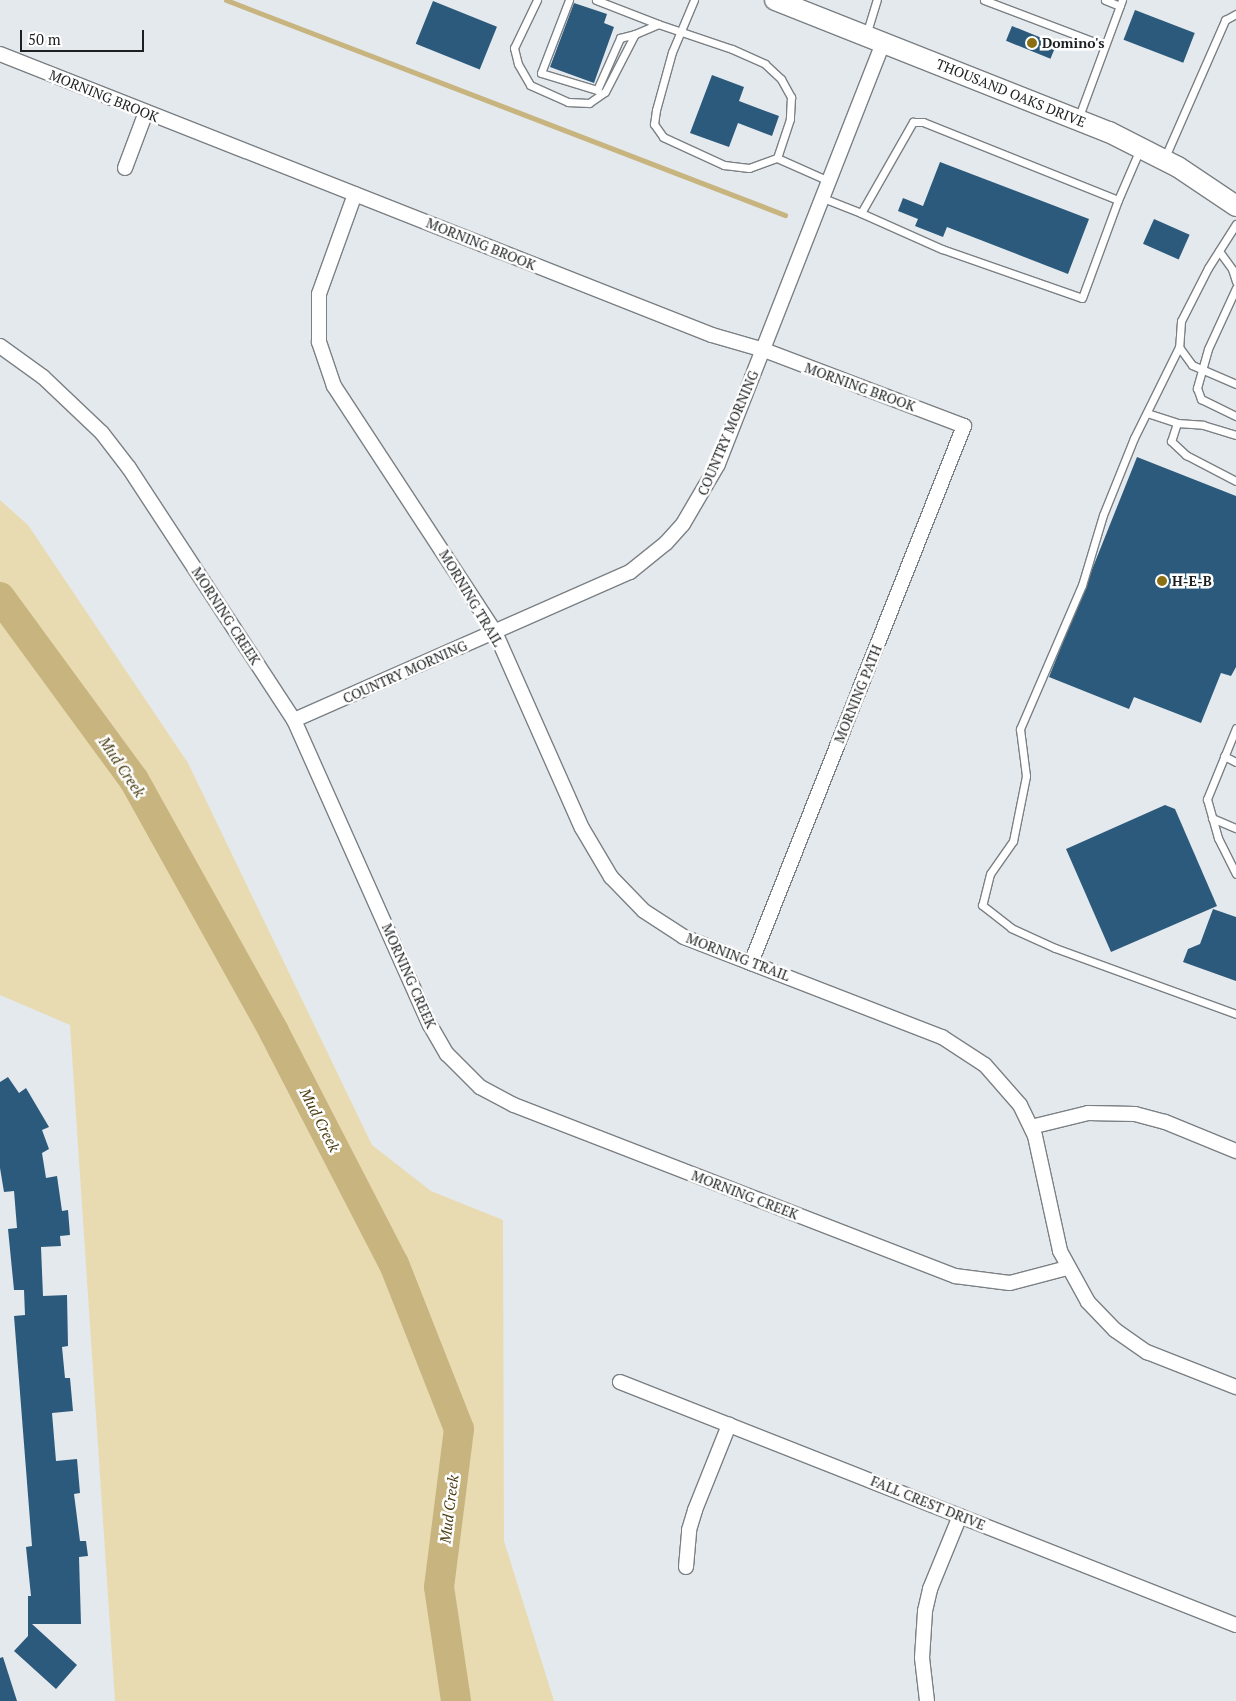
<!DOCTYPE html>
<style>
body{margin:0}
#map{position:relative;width:1236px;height:1701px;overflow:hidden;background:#e4e9ee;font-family:"PT Serif",serif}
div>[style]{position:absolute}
.green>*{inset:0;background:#e9dbb1}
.stream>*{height:5px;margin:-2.5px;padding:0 2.5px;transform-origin:2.5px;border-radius:2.5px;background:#c7b47e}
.river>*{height:30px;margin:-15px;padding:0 15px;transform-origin:15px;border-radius:15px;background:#c7b47e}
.building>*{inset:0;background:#2c5a7c;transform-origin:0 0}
.roads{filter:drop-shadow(1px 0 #7b8084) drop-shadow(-1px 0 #7b8084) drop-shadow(0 1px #7b8084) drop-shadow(0 -1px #7b8084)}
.lane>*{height:7px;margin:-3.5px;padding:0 3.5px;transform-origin:3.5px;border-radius:3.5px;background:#fff}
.street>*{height:14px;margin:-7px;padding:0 7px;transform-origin:7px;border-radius:7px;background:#fff}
.secondary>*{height:20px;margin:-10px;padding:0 10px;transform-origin:10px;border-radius:10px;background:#fff}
.dots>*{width:14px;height:14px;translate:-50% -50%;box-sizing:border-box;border:2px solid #fff;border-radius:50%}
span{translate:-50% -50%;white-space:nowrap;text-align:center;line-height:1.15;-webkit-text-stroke:5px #fff;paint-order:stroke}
.poi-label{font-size:14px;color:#1d1f20;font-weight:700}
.left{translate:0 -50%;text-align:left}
.street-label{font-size:14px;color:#1d1f20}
.water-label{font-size:15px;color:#4a3c10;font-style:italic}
.scale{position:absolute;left:20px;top:30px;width:124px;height:22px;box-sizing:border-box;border:2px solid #1d1f20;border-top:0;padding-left:6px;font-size:15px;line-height:18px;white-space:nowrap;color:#1d1f20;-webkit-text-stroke:4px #fff;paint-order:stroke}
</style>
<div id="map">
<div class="green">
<i style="clip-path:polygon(0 500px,28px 525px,188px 763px,372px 1145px,431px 1191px,503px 1220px,504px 1541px,554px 1701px,115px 1701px,70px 1025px,0 995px)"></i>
</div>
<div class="stream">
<i style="left:226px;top:0;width:599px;rotate:21.04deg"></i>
</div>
<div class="river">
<i style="left:0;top:597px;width:227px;rotate:53.8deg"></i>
<i style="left:134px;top:780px;width:288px;rotate:60.9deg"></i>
<i style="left:274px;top:1032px;width:261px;rotate:62.7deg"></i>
<i style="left:394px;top:1264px;width:177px;rotate:68.5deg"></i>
<i style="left:459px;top:1429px;width:159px;rotate:97.2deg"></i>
<i style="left:439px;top:1587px;width:115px;rotate:81.5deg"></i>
</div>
<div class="building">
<i style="left:433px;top:1px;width:69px;height:46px;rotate:22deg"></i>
<i style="clip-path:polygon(574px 3px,607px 14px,604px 23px,614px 27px,594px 83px,550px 67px)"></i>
<i style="left:1135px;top:10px;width:64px;height:32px;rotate:21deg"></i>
<i style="left:1012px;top:26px;width:48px;height:16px;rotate:22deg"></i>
<i style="clip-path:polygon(712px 75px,744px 87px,739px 101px,779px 116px,772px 136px,738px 123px,729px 147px,690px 133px)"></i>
<i style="clip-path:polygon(940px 162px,1089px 219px,1068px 274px,947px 227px,943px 237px,915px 226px,918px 219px,898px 211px,903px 198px,923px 206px)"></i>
<i style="left:1154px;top:219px;width:39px;height:27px;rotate:24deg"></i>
<i style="clip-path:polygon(1137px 457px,1236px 496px,1236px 667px,1231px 676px,1221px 673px,1201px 723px,1134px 697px,1129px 709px,1049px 677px)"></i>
<i style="clip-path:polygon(1165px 805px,1175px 809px,1217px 906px,1111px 952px,1066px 849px)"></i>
<i style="clip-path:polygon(1213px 909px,1236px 917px,1236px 981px,1183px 962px,1188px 949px,1200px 944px)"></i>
<i style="clip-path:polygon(8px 1077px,19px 1093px,26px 1088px,49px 1127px,42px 1130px,49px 1149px,42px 1153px,46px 1178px,57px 1176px,62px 1211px,68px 1210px,70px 1235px,60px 1236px,61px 1246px,41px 1247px,43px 1296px,67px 1295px,68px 1346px,62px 1347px,65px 1378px,70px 1378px,73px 1411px,52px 1413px,56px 1461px,77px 1459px,80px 1493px,74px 1494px,80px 1541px,86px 1541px,88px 1556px,79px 1557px,81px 1624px,32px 1624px,77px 1665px,56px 1689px,14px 1651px,28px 1636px,28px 1596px,31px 1596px,26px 1547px,32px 1546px,14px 1316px,25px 1315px,24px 1290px,14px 1290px,8px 1229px,17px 1228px,14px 1191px,4px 1192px,0 1168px,0 1082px)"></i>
<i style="clip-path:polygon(3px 1657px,17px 1701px,0 1701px,0 1658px)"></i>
</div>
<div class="roads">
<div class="lane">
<i style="left:537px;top:0;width:53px;rotate:115.6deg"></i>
<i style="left:514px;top:48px;width:16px;rotate:76deg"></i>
<i style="left:518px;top:64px;width:24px;rotate:60deg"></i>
<i style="left:530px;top:85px;width:42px;rotate:24.1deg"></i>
<i style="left:568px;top:102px;width:21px;rotate:3deg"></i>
<i style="left:589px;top:103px;width:19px;rotate:-35deg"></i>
<i style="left:605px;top:92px;width:65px;rotate:-62.7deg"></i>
<i style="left:635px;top:34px;width:25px;rotate:-23deg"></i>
<i style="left:658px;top:24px;width:78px;rotate:18.7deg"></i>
<i style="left:732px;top:49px;width:36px;rotate:24deg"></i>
<i style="left:765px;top:64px;width:22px;rotate:43deg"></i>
<i style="left:781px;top:79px;width:21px;rotate:61deg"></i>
<i style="left:791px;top:97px;width:22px;rotate:93deg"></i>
<i style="left:790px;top:119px;width:41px;rotate:108.4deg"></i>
<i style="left:569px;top:0;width:78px;rotate:111deg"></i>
<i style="left:541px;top:73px;width:59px;rotate:16.9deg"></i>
<i style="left:597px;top:90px;width:57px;rotate:-66.1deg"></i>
<i style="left:620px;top:38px;width:16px;rotate:-15deg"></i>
<i style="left:596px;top:0;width:66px;rotate:21.2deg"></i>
<i style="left:694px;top:0;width:56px;rotate:112.9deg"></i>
<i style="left:672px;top:52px;width:60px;rotate:105.4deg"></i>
<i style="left:656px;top:110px;width:14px;rotate:98deg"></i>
<i style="left:654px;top:124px;width:16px;rotate:55deg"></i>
<i style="left:663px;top:137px;width:67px;rotate:24.7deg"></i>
<i style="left:724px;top:165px;width:25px;rotate:7deg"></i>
<i style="left:749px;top:168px;width:30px;rotate:-20deg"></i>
<i style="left:777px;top:158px;width:57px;rotate:23.9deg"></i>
<i style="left:984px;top:0;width:129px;rotate:20.8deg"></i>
<i style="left:1105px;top:0;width:16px;rotate:22deg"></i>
<i style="left:866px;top:35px;width:37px;rotate:-73deg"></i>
<i style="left:1078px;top:119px;width:127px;rotate:-69.7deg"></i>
<i style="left:1165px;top:157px;width:150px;rotate:-66.3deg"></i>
<i style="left:1225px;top:20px;width:13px;rotate:-29deg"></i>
<i style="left:823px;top:198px;width:41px;rotate:21.5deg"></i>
<i style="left:861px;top:213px;width:105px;rotate:-60.3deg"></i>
<i style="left:913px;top:122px;width:10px"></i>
<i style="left:923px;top:122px;width:210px;rotate:21.8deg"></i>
<i style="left:1118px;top:200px;width:56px;rotate:-66.7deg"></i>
<i style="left:861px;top:213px;width:89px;rotate:24deg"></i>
<i style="left:942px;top:249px;width:148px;rotate:19.3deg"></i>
<i style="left:1082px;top:298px;width:104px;rotate:-69.8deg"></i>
<i style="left:1236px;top:224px;width:52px;rotate:122.5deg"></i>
<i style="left:1208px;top:268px;width:59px;rotate:117deg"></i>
<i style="left:1181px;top:321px;width:26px;rotate:94deg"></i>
<i style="left:1179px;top:347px;width:22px;rotate:54deg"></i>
<i style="left:1192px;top:365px;width:48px;rotate:23.4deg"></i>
<i style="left:1219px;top:251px;width:22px;rotate:54deg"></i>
<i style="left:1232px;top:269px;width:13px;rotate:72deg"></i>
<i style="left:1236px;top:288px;width:67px;rotate:114.7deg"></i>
<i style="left:1208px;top:349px;width:41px;rotate:105.8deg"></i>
<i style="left:1197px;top:388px;width:12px;rotate:70deg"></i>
<i style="left:1201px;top:399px;width:39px;rotate:26deg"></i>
<i style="left:1179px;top:347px;width:102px;rotate:116.3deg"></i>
<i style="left:1134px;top:438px;width:83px;rotate:111.9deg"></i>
<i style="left:1103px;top:515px;width:73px;rotate:106.7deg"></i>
<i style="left:1082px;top:585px;width:157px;rotate:113.3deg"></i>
<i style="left:1020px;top:729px;width:47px;rotate:82.7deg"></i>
<i style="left:1026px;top:776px;width:66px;rotate:101.3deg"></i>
<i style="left:1013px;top:841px;width:40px;rotate:124.9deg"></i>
<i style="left:990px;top:874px;width:32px;rotate:104deg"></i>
<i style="left:982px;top:905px;width:37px;rotate:38deg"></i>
<i style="left:1011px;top:928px;width:48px;rotate:24.4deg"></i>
<i style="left:1055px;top:948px;width:193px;rotate:20deg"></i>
<i style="left:1147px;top:413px;width:32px;rotate:18deg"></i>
<i style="left:1177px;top:423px;width:26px;rotate:4deg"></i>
<i style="left:1203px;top:425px;width:34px;rotate:17deg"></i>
<i style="left:1177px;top:423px;width:19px;rotate:108deg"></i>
<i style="left:1171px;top:441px;width:21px;rotate:43deg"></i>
<i style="left:1186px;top:455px;width:56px;rotate:27.5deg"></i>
<i style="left:1236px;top:728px;width:77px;rotate:112.2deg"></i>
<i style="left:1207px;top:799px;width:41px;rotate:74.2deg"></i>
<i style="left:1218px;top:838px;width:40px;rotate:63.4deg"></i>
<i style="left:1224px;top:756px;width:13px;rotate:27deg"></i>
<i style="left:1212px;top:818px;width:26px;rotate:23deg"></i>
</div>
<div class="street">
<i style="left:0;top:54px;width:765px;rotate:21.54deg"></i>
<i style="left:712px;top:335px;width:54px;rotate:16.1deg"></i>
<i style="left:764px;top:350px;width:214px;rotate:20.8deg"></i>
<i style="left:964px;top:426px;width:578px;rotate:111.64deg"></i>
<i style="left:125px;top:168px;width:60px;rotate:-69.4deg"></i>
<i style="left:355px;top:194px;width:106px;rotate:109.8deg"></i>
<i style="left:319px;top:294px;width:48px;rotate:90deg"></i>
<i style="left:319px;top:342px;width:46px;rotate:71.2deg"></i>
<i style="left:334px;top:386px;width:294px;rotate:56.8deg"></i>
<i style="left:495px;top:632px;width:214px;rotate:66.1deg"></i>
<i style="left:582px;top:828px;width:57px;rotate:59.4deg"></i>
<i style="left:611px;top:877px;width:47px;rotate:45.9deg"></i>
<i style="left:644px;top:911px;width:48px;rotate:33deg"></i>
<i style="left:684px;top:937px;width:277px;rotate:21.2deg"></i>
<i style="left:942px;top:1037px;width:51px;rotate:33.1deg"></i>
<i style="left:985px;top:1065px;width:53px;rotate:48.8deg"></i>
<i style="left:1020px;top:1105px;width:34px;rotate:64deg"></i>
<i style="left:1035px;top:1136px;width:118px;rotate:77.7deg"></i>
<i style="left:1060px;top:1251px;width:58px;rotate:61.2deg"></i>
<i style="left:1088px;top:1302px;width:39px;rotate:46deg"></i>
<i style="left:1115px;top:1330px;width:39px;rotate:35deg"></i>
<i style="left:1147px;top:1352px;width:96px;rotate:21.5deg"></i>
<i style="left:0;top:346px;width:53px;rotate:35.8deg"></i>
<i style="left:43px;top:377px;width:81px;rotate:43.5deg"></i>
<i style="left:102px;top:433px;width:44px;rotate:52.4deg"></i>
<i style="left:129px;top:468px;width:301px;rotate:56.8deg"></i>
<i style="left:294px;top:720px;width:334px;rotate:66deg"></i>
<i style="left:430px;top:1025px;width:34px;rotate:60deg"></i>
<i style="left:447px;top:1054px;width:47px;rotate:45deg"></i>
<i style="left:480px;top:1087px;width:38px;rotate:28deg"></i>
<i style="left:514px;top:1105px;width:473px;rotate:21.2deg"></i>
<i style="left:955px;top:1276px;width:55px;rotate:7.3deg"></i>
<i style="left:1010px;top:1283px;width:59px;rotate:-14.7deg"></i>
<i style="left:294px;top:720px;width:367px;rotate:-23.8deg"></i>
<i style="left:630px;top:572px;width:46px;rotate:-38.9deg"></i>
<i style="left:666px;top:543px;width:25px;rotate:-48deg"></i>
<i style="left:683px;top:524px;width:69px;rotate:-59.7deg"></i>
<i style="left:718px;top:464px;width:453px;rotate:-68.6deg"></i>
<i style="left:1031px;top:1127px;width:59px;rotate:-13.8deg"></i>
<i style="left:1088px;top:1113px;width:47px;rotate:1.2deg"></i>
<i style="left:1135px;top:1114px;width:31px;rotate:15deg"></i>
<i style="left:1165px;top:1122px;width:77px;rotate:22.2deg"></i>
<i style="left:620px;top:1382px;width:662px;rotate:21.53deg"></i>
<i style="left:686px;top:1567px;width:37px;rotate:-85deg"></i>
<i style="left:689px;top:1530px;width:21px;rotate:-73deg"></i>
<i style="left:695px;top:1510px;width:92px;rotate:-68.2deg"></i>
<i style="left:927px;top:1701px;width:43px;rotate:-96.6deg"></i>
<i style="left:922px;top:1658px;width:47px;rotate:-86.3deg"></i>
<i style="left:925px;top:1611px;width:23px;rotate:-77deg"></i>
<i style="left:930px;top:1589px;width:79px;rotate:-67.7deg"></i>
</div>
<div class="secondary">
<i style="left:775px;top:0;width:359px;rotate:21.6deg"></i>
<i style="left:1109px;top:132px;width:77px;rotate:26.9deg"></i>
<i style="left:1178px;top:167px;width:70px;rotate:33.9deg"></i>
</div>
</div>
<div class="dots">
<i style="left:1032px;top:43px;background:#8b7013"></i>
<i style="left:1162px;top:581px;background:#8b7013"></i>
</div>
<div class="poi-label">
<span class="left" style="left:1042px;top:43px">Domino's</span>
<span class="left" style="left:1172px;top:581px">H-E-B</span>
</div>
<div class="street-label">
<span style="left:1011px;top:93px;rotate:22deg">THOUSAND OAKS DRIVE</span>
<span style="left:104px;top:96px;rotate:22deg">MORNING BROOK</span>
<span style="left:481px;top:244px;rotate:22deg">MORNING BROOK</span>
<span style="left:860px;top:387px;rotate:20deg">MORNING BROOK</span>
<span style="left:728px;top:433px;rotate:-67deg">COUNTRY MORNING</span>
<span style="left:471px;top:598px;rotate:59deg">MORNING TRAIL</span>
<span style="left:226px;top:616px;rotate:57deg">MORNING CREEK</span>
<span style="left:405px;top:672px;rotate:-24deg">COUNTRY MORNING</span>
<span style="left:858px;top:694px;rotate:-68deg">MORNING PATH</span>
<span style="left:738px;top:957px;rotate:21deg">MORNING TRAIL</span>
<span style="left:409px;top:976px;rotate:66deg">MORNING CREEK</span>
<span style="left:745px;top:1195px;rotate:21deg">MORNING CREEK</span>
<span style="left:928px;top:1503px;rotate:22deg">FALL CREST DRIVE</span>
</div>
<div class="water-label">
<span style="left:122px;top:767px;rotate:56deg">Mud Creek</span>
<span style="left:320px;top:1120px;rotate:63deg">Mud Creek</span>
<span style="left:449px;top:1509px;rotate:-83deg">Mud Creek</span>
</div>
<div class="scale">50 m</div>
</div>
